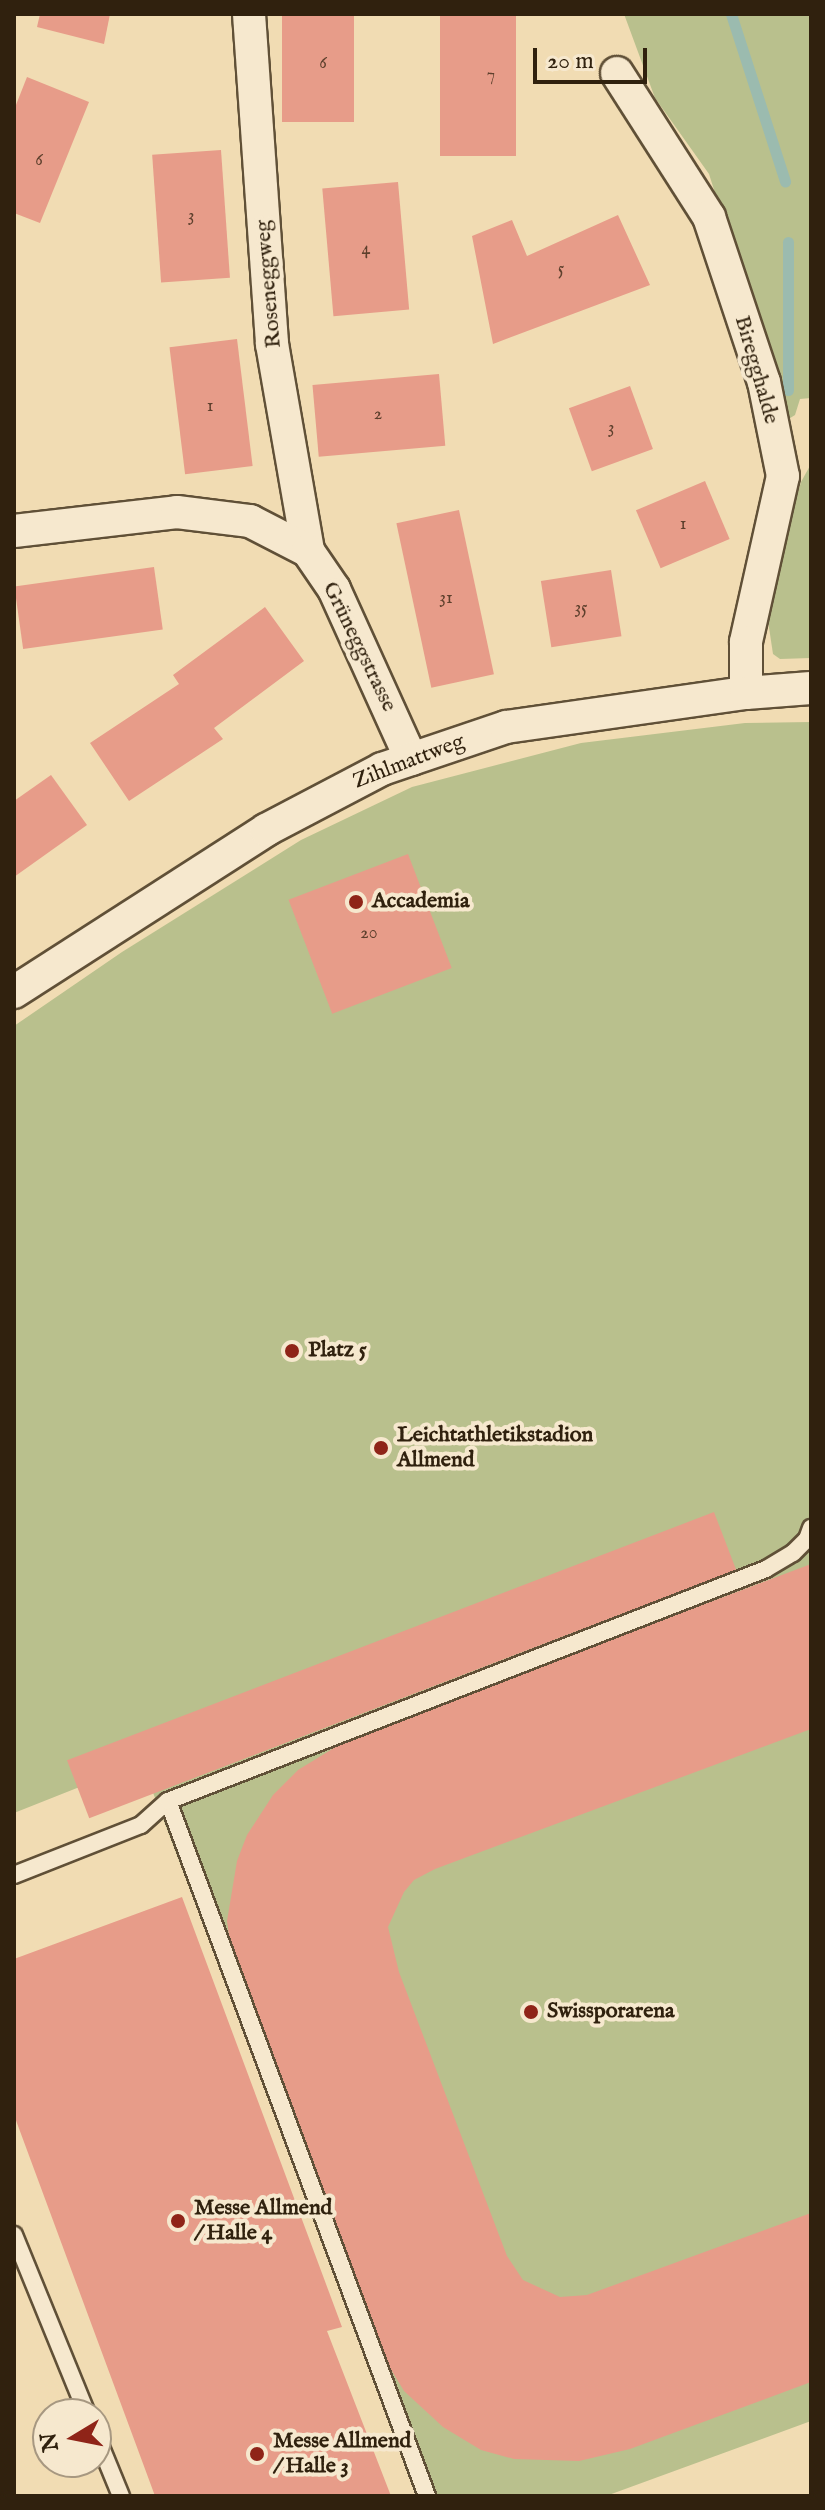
<!DOCTYPE html>
<meta charset="utf-8">
<style>
body{margin:0}
#map{position:relative;width:825px;height:2510px;overflow:hidden;background:#f1dcb3;font-family:"IM FELL English",serif}
div>[style]{position:absolute}
.green>*{inset:0;background:#b9c08d}
.stream>*{height:11px;margin:-5.5px;padding:0 5.5px;transform-origin:5.5px;border-radius:5.5px;background:#9bbbaf}
.building>*{inset:0;background:#e79c89;transform-origin:0 0}
.roads{filter:drop-shadow(2px 0 #605037) drop-shadow(-2px 0 #605037) drop-shadow(0 2px #605037) drop-shadow(0 -2px #605037)}
.lane>*{height:16px;margin:-8px;padding:0 8px;transform-origin:8px;border-radius:8px;background:#f6e8ce}
.street>*{height:32px;margin:-16px;padding:0 16px;transform-origin:16px;border-radius:16px;background:#f6e8ce}
.dots>*{width:22px;height:22px;translate:-50% -50%;box-sizing:border-box;border:4px solid #f6e8ce;border-radius:50%}
span{translate:-50% -50%;white-space:nowrap;text-align:center;line-height:1.15;-webkit-text-stroke:8px #f6e8ce;paint-order:stroke}
.number-label{font-size:18px;color:#5e402d}
.number-label span{-webkit-text-stroke-width:0}
.street-label{font-size:22px;color:#30210e}
.poi-label{font-size:22px;color:#30210e;font-weight:700}
.left{translate:0 -50%;text-align:left}
.frame{position:absolute;inset:0;border:16px solid #30210e;pointer-events:none}
.north{position:absolute;left:32px;top:2398px;width:80px;height:80px;box-sizing:border-box;background:#f6e8ce;border:2px solid #a79881;border-radius:50%;rotate:260deg;font-size:22px;font-weight:700;line-height:32px;text-align:center;color:#30210e}
.north::after{content:'';display:block;margin:auto;width:28px;height:36px;background:#8f2418;clip-path:polygon(50% 0,100% 100%,50% 72%,0 100%)}
.scale{position:absolute;left:533px;top:48px;width:114px;height:36px;box-sizing:border-box;border:4px solid #30210e;border-top:0;padding-left:10px;font-size:24px;line-height:28px;white-space:nowrap;color:#30210e;-webkit-text-stroke:6px #f6e8ce;paint-order:stroke}
</style>
<div id="map">
<div class="green">
<i style="clip-path:polygon(624px 14px,811px 14px,811px 398px,800px 399px,795px 415px,787px 420px,709px 174px,655px 98px)"></i>
<i style="clip-path:polygon(811px 464px,811px 658px,780px 659px,773px 654px,765px 601px,801px 482px)"></i>
<i style="clip-path:polygon(811px 722px,811px 2421px,606px 2496px,421px 2496px,152px 1790px,77px 1788px,14px 1813px,14px 1026px,122px 952px,301px 840px,412px 787px,581px 743px,745px 723px)"></i>
</div>
<div class="stream">
<i style="left:731px;top:14px;width:176px;rotate:72.1deg"></i>
<i style="left:788px;top:242px;width:148px;rotate:90deg"></i>
</div>
<div class="building">
<i style="clip-path:polygon(40px 14px,110px 14px,104px 44px,37px 27px)"></i>
<i style="left:282px;top:14px;width:72px;height:108px"></i>
<i style="left:440px;top:14px;width:76px;height:142px"></i>
<i style="clip-path:polygon(27px 77px,89px 102px,40px 223px,14px 213px,14px 110px)"></i>
<i style="left:221px;top:150px;width:128px;height:69px;rotate:86deg"></i>
<i style="left:398px;top:182px;width:128px;height:76px;rotate:85deg"></i>
<i style="clip-path:polygon(618px 215px,650px 285px,493px 344px,472px 236px,512px 220px,527px 256px)"></i>
<i style="left:237px;top:339px;width:128px;height:68px;rotate:83deg"></i>
<i style="left:439px;top:374px;width:72px;height:127px;rotate:85deg"></i>
<i style="left:630px;top:386px;width:67px;height:65px;rotate:70deg"></i>
<i style="left:705px;top:481px;width:63px;height:75px;rotate:67deg"></i>
<i style="left:459px;top:510px;width:168px;height:64px;rotate:78deg"></i>
<i style="left:154px;top:567px;width:63px;height:141px;rotate:82deg"></i>
<i style="left:611px;top:570px;width:67px;height:71px;rotate:81deg"></i>
<i style="clip-path:polygon(265px 607px,304px 661px,214px 728px,223px 739px,129px 801px,90px 743px,179px 684px,173px 675px)"></i>
<i style="clip-path:polygon(51px 775px,87px 825px,14px 877px,14px 801px)"></i>
<i style="left:408px;top:854px;width:122px;height:128px;rotate:69deg"></i>
<i style="left:714px;top:1512px;width:62px;height:693px;rotate:69deg"></i>
<i style="clip-path:polygon(811px 1564px,811px 1729px,435px 1869px,414px 1880px,404px 1892px,388px 1927px,399px 1972px,507px 2256px,523px 2280px,560px 2297px,587px 2295px,811px 2213px,811px 2382px,630px 2449px,579px 2461px,514px 2459px,481px 2450px,443px 2427px,404px 2391px,377px 2346px,231px 1951px,227px 1921px,237px 1861px,247px 1835px,273px 1795px,298px 1770px,352px 1737px)"></i>
<i style="clip-path:polygon(182px 1897px,342px 2327px,327px 2331px,391px 2496px,155px 2496px,14px 2115px,14px 1959px)"></i>
</div>
<div class="roads">
<div class="lane">
<i style="left:168px;top:1801px;width:742px;rotate:69.56deg"></i>
<i style="left:14px;top:1875px;width:136px;rotate:-21.5deg"></i>
<i style="left:141px;top:1825px;width:36px;rotate:-42deg"></i>
<i style="left:168px;top:1801px;width:641px;rotate:-21.2deg"></i>
<i style="left:766px;top:1569px;width:31px;rotate:-31deg"></i>
<i style="left:793px;top:1553px;width:20px;rotate:-45deg"></i>
<i style="left:807px;top:1539px;width:12px;rotate:-70deg"></i>
<i style="left:14px;top:2235px;width:193px;rotate:67.8deg"></i>
<i style="left:96px;top:2435px;width:66px;rotate:67.7deg"></i>
</div>
<div class="street">
<i style="left:249px;top:14px;width:331px;rotate:86deg"></i>
<i style="left:272px;top:344px;width:210px;rotate:80.1deg"></i>
<i style="left:617px;top:73px;width:171px;rotate:57.4deg"></i>
<i style="left:709px;top:217px;width:174px;rotate:71.6deg"></i>
<i style="left:764px;top:382px;width:96px;rotate:78.6deg"></i>
<i style="left:783px;top:476px;width:170px;rotate:102.6deg"></i>
<i style="left:746px;top:642px;width:51px;rotate:90deg"></i>
<i style="left:14px;top:531px;width:164px;rotate:-6.6deg"></i>
<i style="left:177px;top:512px;width:74px;rotate:7deg"></i>
<i style="left:250px;top:521px;width:65px;rotate:27.3deg"></i>
<i style="left:308px;top:551px;width:46px;rotate:55.6deg"></i>
<i style="left:334px;top:589px;width:187px;rotate:65.6deg"></i>
<i style="left:14px;top:992px;width:300px;rotate:-32.7deg"></i>
<i style="left:266px;top:830px;width:131px;rotate:-27.7deg"></i>
<i style="left:382px;top:769px;width:131px;rotate:-18.7deg"></i>
<i style="left:506px;top:727px;width:242px;rotate:-8.1deg"></i>
<i style="left:746px;top:693px;width:65px;rotate:-4.4deg"></i>
</div>
</div>
<div class="dots">
<i style="left:356px;top:902px;background:#8f2418"></i>
<i style="left:292px;top:1351px;background:#8f2418"></i>
<i style="left:381px;top:1448px;background:#8f2418"></i>
<i style="left:531px;top:2012px;background:#8f2418"></i>
<i style="left:178px;top:2221px;background:#8f2418"></i>
<i style="left:257px;top:2454px;background:#8f2418"></i>
</div>
<div class="number-label">
<span style="left:323px;top:64px">6</span>
<span style="left:491px;top:76px">7</span>
<span style="left:39px;top:161px">6</span>
<span style="left:191px;top:217px">3</span>
<span style="left:366px;top:250px">4</span>
<span style="left:561px;top:270px">5</span>
<span style="left:210px;top:407px">1</span>
<span style="left:378px;top:415px">2</span>
<span style="left:611px;top:429px">3</span>
<span style="left:683px;top:525px">1</span>
<span style="left:446px;top:599px">31</span>
<span style="left:581px;top:609px">35</span>
<span style="left:369px;top:934px">20</span>
</div>
<div class="street-label">
<span style="left:269px;top:284px;rotate:-95deg">Roseneggweg</span>
<span style="left:756px;top:370px;rotate:74deg">Biregghalde</span>
<span style="left:359px;top:647px;rotate:64deg">Grüneggstrasse</span>
<span style="left:409px;top:762px;rotate:-21deg">Zihlmattweg</span>
</div>
<div class="poi-label">
<span class="left" style="left:372px;top:902px">Accademia</span>
<span class="left" style="left:308px;top:1351px">Platz 5</span>
<span class="left" style="left:397px;top:1448px">Leichtathletikstadion<br>Allmend</span>
<span class="left" style="left:547px;top:2012px">Swissporarena</span>
<span class="left" style="left:194px;top:2221px">Messe Allmend<br>/ Halle 4</span>
<span class="left" style="left:273px;top:2454px">Messe Allmend<br>/ Halle 3</span>
</div>
<div class="frame"></div>
<div class="north">N</div>
<div class="scale">20 m</div>
</div>
